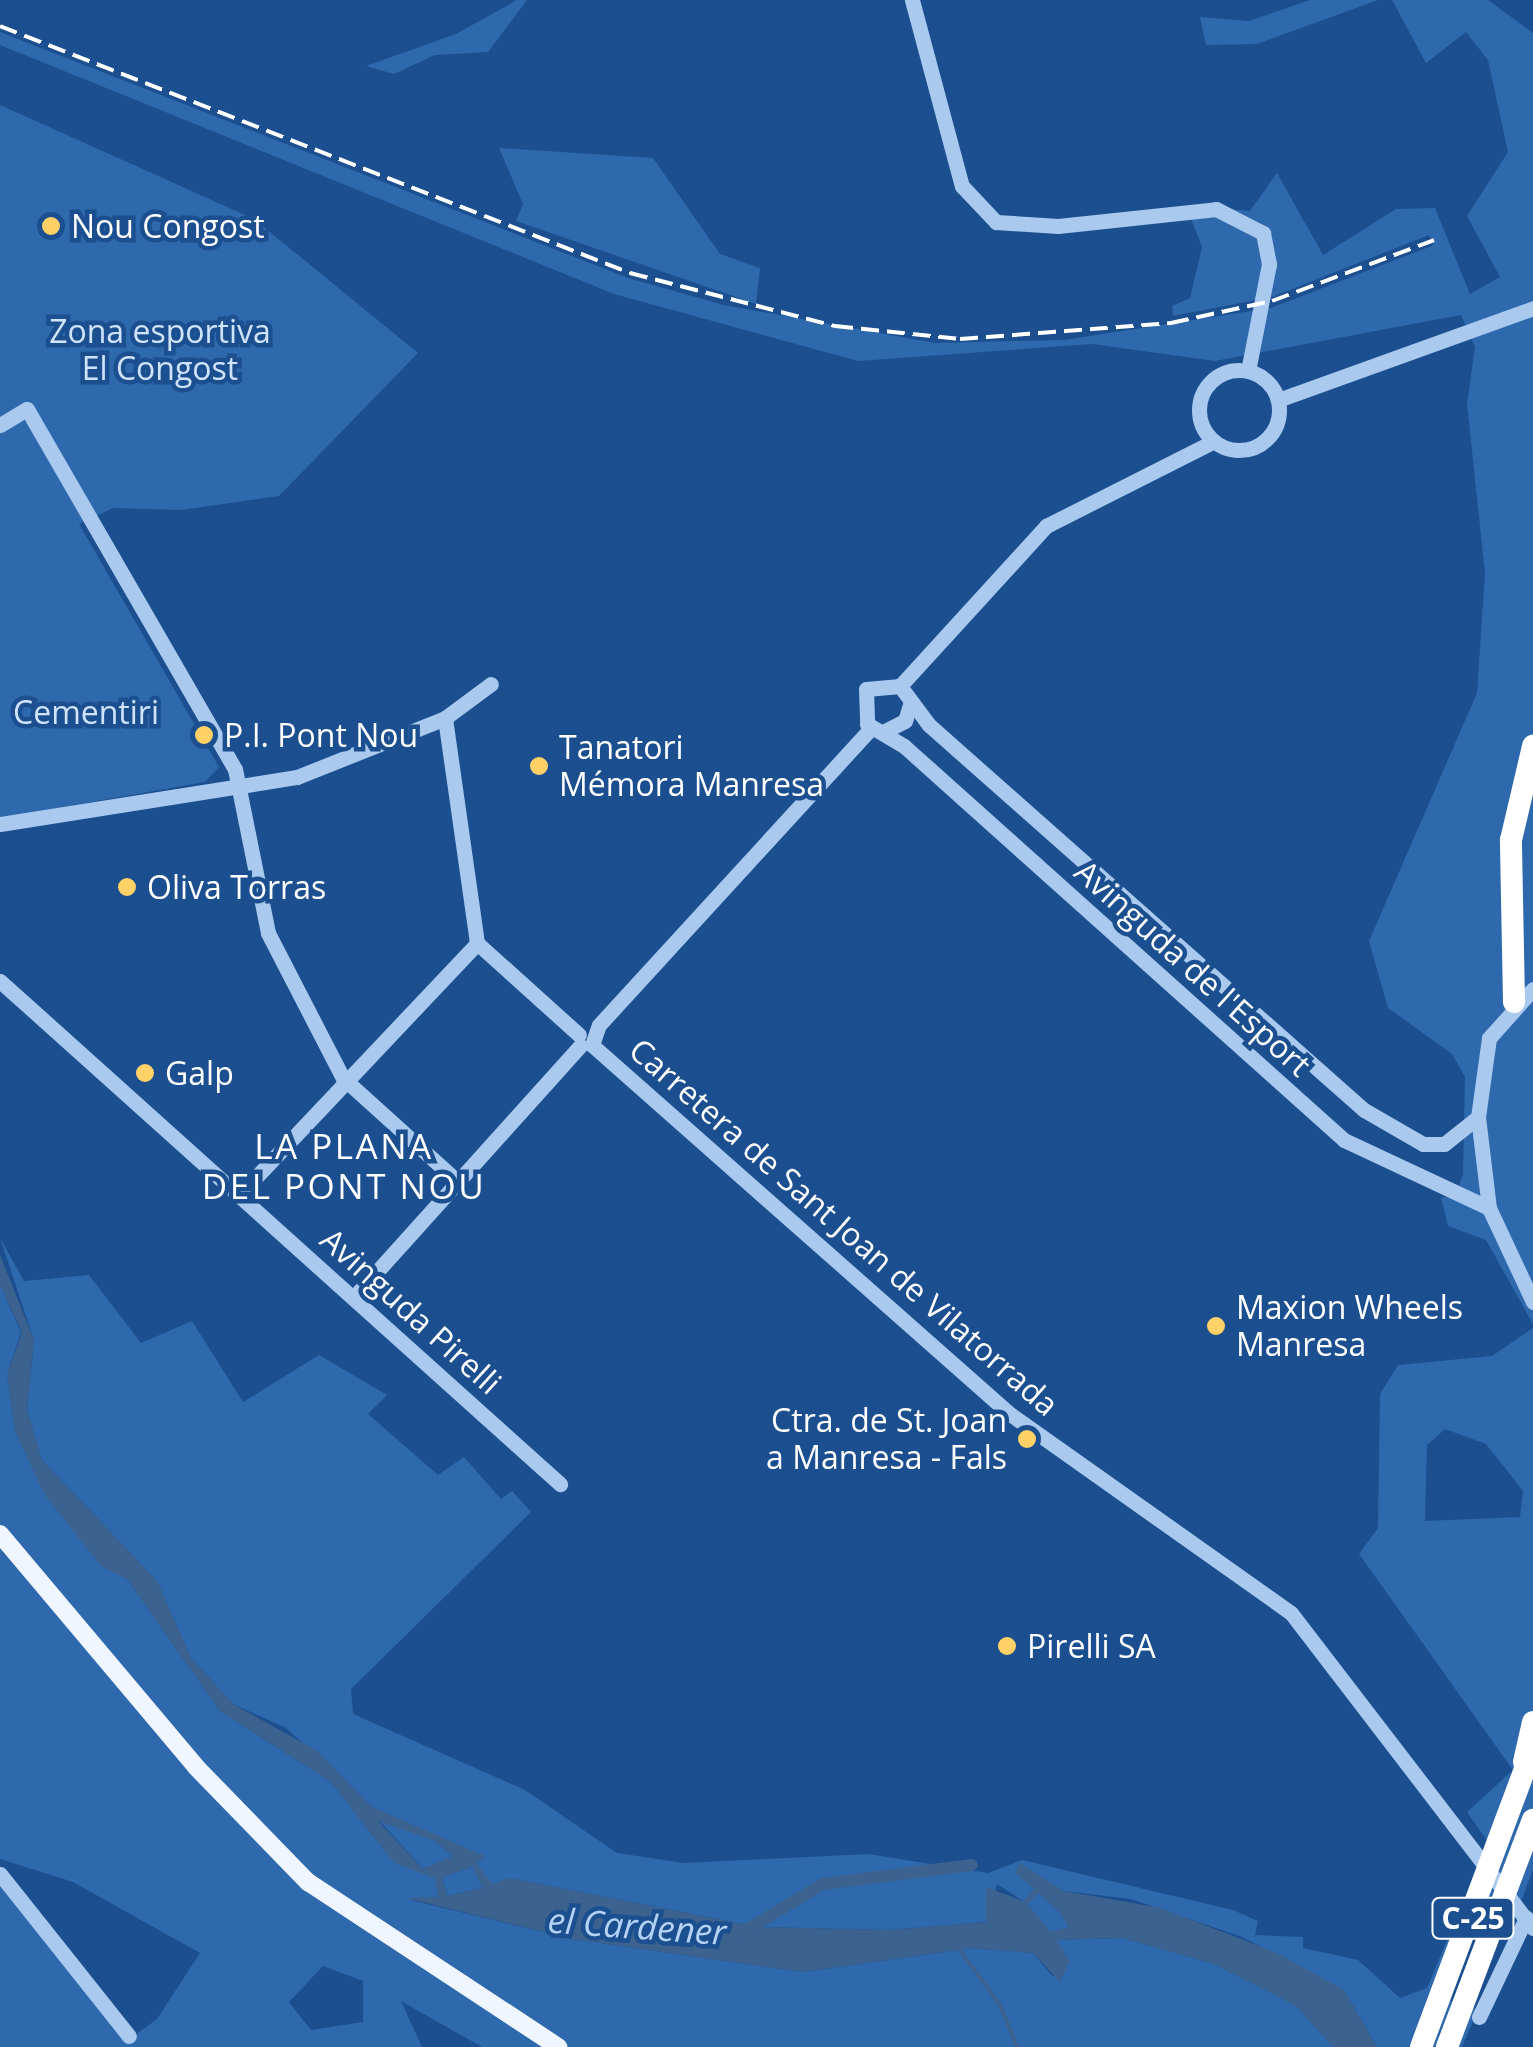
<!DOCTYPE html>
<meta charset="utf-8">
<style>
body{margin:0}
#map{position:relative;width:1533px;height:2047px;overflow:hidden;background:#1b4f8f;font-family:"Open Sans",sans-serif}
div>[style]{position:absolute}
.green>*{inset:0;background:#2e69ad}
.water>*{inset:0;background:#3c6290}
.stream>*{height:4px;margin:-2px;padding:0 2px;transform-origin:2px;border-radius:2px;background:#3c6290}
.canal>*{height:12px;margin:-6px;padding:0 6px;transform-origin:6px;border-radius:6px;background:#3c6290}
.minor>*{height:15px;margin:-7.5px;padding:0 7.5px;transform-origin:7.5px;border-radius:7.5px;background:#a9c9ee}
.minor>.ring{margin:-7.5px;padding:0;box-sizing:content-box;background:none;border:15px solid #a9c9ee;border-radius:50%}
.major>*{height:18px;margin:-9px;padding:0 9px;transform-origin:9px;border-radius:9px;background:#f0f6ff}
.highway>*{height:22px;margin:-11px;padding:0 11px;transform-origin:11px;border-radius:11px;background:#fff}
.rail>*{height:4px;margin-top:-2px;transform-origin:0;background:repeating-linear-gradient(90deg,#fff 0 18px,transparent 0 26px)}
.dots>*{width:28px;height:28px;translate:-50% -50%;box-sizing:border-box;border:5px solid #1b4f8f;border-radius:50%}
span{translate:-50% -50%;white-space:nowrap;text-align:center;line-height:1.15;-webkit-text-stroke:9px #1b4f8f;paint-order:stroke}
.shield-label span{padding:2px 8px;background:#1b4f8f;border:2px solid;border-radius:8px;-webkit-text-stroke-width:0}
.shield-label{font-size:30px;color:#fff;font-weight:700}
.poi-label{font-size:32px;color:#fff}
.left{translate:0 -50%;text-align:left}
.right{translate:-100% -50%;text-align:right}
.park-label{font-size:32px;color:#cfe3fa}
.street-label{font-size:32px;color:#fff}
.neighbourhood-label{font-size:35px;color:#fff;letter-spacing:2.5px}
.water-label{font-size:35px;color:#b5d3f5;font-style:italic}
</style>
<div id="map">
<div class="green">
<i style="clip-path:polygon(517px 0,527px 0,488px 52px,435px 55px,394px 74px,366px 66px,456px 34px)"></i>
<i style="clip-path:polygon(1310px 0,1378px 0,1257px 44px,1206px 45px,1200px 17px,1249px 21px)"></i>
<i style="clip-path:polygon(1392px 0,1488px 0,1533px 33px,1533px 1324px,1486px 1240px,1448px 1226px,1441px 1198px,1456px 1194px,1463px 1174px,1465px 1077px,1452px 1054px,1388px 1008px,1369px 941px,1477px 693px,1485px 573px,1467px 404px,1475px 347px,1461px 315px,1215px 361px,1092px 344px,858px 361px,614px 294px,0 45px,0 32px,628px 278px,724px 305px,935px 343px,1064px 340px,1271px 308px,1434px 245px,1429px 235px,1272px 297px,1173px 316px,1172px 306px,1190px 298px,1202px 247px,1186px 206px,1250px 211px,1277px 173px,1323px 255px,1396px 209px,1435px 208px,1470px 294px,1500px 277px,1467px 216px,1508px 152px,1488px 60px,1466px 32px,1426px 63px)"></i>
<i style="clip-path:polygon(0 105px,254px 219px,418px 353px,279px 496px,182px 510px,113px 508px,79px 524px,219px 767px,205px 782px,0 818px)"></i>
<i style="clip-path:polygon(499px 148px,653px 158px,720px 254px,760px 268px,756px 304px,516px 221px,523px 204px)"></i>
<i style="clip-path:polygon(evenodd,0 1238px,24px 1281px,89px 1275px,141px 1343px,192px 1321px,243px 1402px,319px 1355px,387px 1395px,368px 1414px,438px 1475px,464px 1457px,501px 1499px,512px 1491px,531px 1512px,351px 1689px,353px 1714px,525px 1790px,617px 1853px,684px 1863px,868px 1854px,988px 1873px,1022px 1860px,1233px 1910px,1258px 1921px,1255px 1935px,1303px 1937px,1303px 1948px,1358px 1960px,1400px 1998px,1427px 1988px,1488px 1842px,1467px 1812px,1513px 1770px,1359px 1554px,1378px 1528px,1380px 1394px,1398px 1365px,1492px 1356px,1533px 1328px,1533px 1869px,1514px 1921px,1472px 1902px,1436px 1996px,1478px 2010px,1462px 2047px,1377px 2047px,1344px 1990px,1242px 1937px,1131px 1899px,1064px 1891px,1020px 1864px,1035px 1889px,1023px 1901px,997px 1884px,986px 1922px,889px 1930px,759px 1927px,509px 1878px,492px 1885px,476px 1864px,484px 1857px,372px 1807px,286px 1728px,233px 1704px,191px 1658px,157px 1581px,42px 1460px,27px 1410px,34px 1340px,0 1238px,1445px 1429px,1486px 1444px,1523px 1491px,1520px 1517px,1425px 1521px,1427px 1445px,1445px 1429px)"></i>
<i style="clip-path:polygon(evenodd,0 1285px,21px 1332px,7px 1375px,15px 1431px,45px 1494px,127px 1579px,220px 1711px,331px 1782px,384px 1850px,435px 1877px,439px 1897px,411px 1900px,572px 1939px,803px 1972px,972px 1948px,1033px 1953px,1053px 1977px,1056px 1940px,1122px 1938px,1214px 1964px,1296px 2006px,1333px 2047px,482px 2047px,401px 2001px,422px 2047px,0 2047px,0 1885px,127px 2041px,157px 2019px,200px 1953px,73px 1882px,0 1859px,0 1285px,323px 1966px,363px 1981px,363px 2022px,311px 2030px,289px 2002px,323px 1966px)"></i>
<i style="clip-path:polygon(377px 1818px,433px 1840px,453px 1856px,423px 1869px)"></i>
<i style="clip-path:polygon(473px 1867px,482px 1888px,447px 1896px,442px 1877px)"></i>
<i style="clip-path:polygon(1039px 1892px,1060px 1913px,1069px 1927px,1051px 1933px,1027px 1904px)"></i>
</div>
<div class="water">
<i style="clip-path:polygon(evenodd,0 1255px,34px 1340px,27px 1410px,42px 1460px,157px 1581px,191px 1658px,233px 1704px,316px 1750px,372px 1807px,485px 1856px,477px 1864px,492px 1884px,509px 1878px,759px 1927px,889px 1930px,986px 1922px,986px 1887px,1023px 1901px,1034px 1889px,1015px 1873px,1020px 1863px,1064px 1891px,1161px 1908px,1277px 1953px,1344px 1990px,1377px 2047px,1333px 2047px,1296px 2006px,1214px 1964px,1122px 1938px,1056px 1940px,1070px 1961px,1060px 1982px,1033px 1953px,972px 1948px,803px 1972px,572px 1939px,406px 1898px,438px 1897px,435px 1878px,394px 1863px,331px 1782px,220px 1711px,127px 1579px,101px 1566px,44px 1494px,15px 1431px,7px 1375px,22px 1332px,0 1285px,0 1255px,378px 1821px,433px 1840px,453px 1856px,423px 1869px,378px 1821px,0 1255px,473px 1867px,482px 1888px,447px 1896px,442px 1877px,473px 1867px,0 1255px,1039px 1893px,1060px 1913px,1069px 1927px,1051px 1932px,1027px 1904px,1039px 1893px)"></i>
</div>
<div class="stream">
<i style="left:956px;top:1945px;width:74px;rotate:53.7deg"></i>
<i style="left:1000px;top:2005px;width:45px;rotate:68deg"></i>
</div>
<div class="canal">
<i style="left:741px;top:1933px;width:96px;rotate:-30.9deg"></i>
<i style="left:823px;top:1884px;width:150px;rotate:-7.3deg"></i>
</div>
<div class="minor">
<i style="left:912px;top:0;width:193px;rotate:75deg"></i>
<i style="left:962px;top:186px;width:50px;rotate:46.6deg"></i>
<i style="left:996px;top:222px;width:62px;rotate:3.7deg"></i>
<i style="left:1058px;top:226px;width:159px;rotate:-6.1deg"></i>
<i style="left:1216px;top:209px;width:53px;rotate:27.1deg"></i>
<i style="left:1263px;top:233px;width:32px;rotate:79deg"></i>
<i style="left:1269px;top:264px;width:109px;rotate:101.1deg"></i>
<i class="ring" style="left:1199px;top:370px;width:65px;height:65px"></i>
<i style="left:1278px;top:400px;width:271px;rotate:-19.8deg"></i>
<i style="left:0;top:425px;width:31px;rotate:-31deg"></i>
<i style="left:27px;top:409px;width:416px;rotate:60deg"></i>
<i style="left:235px;top:769px;width:167px;rotate:78.6deg"></i>
<i style="left:268px;top:933px;width:163px;rotate:62.7deg"></i>
<i style="left:343px;top:1078px;width:154px;rotate:42.1deg"></i>
<i style="left:900px;top:686px;width:217px;rotate:-47.6deg"></i>
<i style="left:1046px;top:526px;width:188px;rotate:-26.8deg"></i>
<i style="left:445px;top:718px;width:227px;rotate:81.9deg"></i>
<i style="left:477px;top:943px;width:137px;rotate:42deg"></i>
<i style="left:885px;top:731px;width:22px;rotate:-27deg"></i>
<i style="left:905px;top:721px;width:17px;rotate:-73deg"></i>
<i style="left:0;top:824px;width:301px;rotate:-9deg"></i>
<i style="left:297px;top:777px;width:159px;rotate:-21.7deg"></i>
<i style="left:445px;top:718px;width:57px;rotate:-36.5deg"></i>
<i style="left:0;top:981px;width:753px;rotate:41.93deg"></i>
<i style="left:1533px;top:989px;width:66px;rotate:131.9deg"></i>
<i style="left:1489px;top:1038px;width:80px;rotate:97.9deg"></i>
<i style="left:1478px;top:1117px;width:92px;rotate:83.1deg"></i>
<i style="left:1489px;top:1208px;width:104px;rotate:64.9deg"></i>
<i style="left:592px;top:1045px;width:558px;rotate:41.44deg"></i>
<i style="left:1010px;top:1414px;width:344px;rotate:35.3deg"></i>
<i style="left:1291px;top:1613px;width:397px;rotate:52.5deg"></i>
<i style="left:592px;top:1045px;width:21px;rotate:-71deg"></i>
<i style="left:599px;top:1025px;width:404px;rotate:-47.5deg"></i>
<i style="left:1478px;top:1117px;width:43px;rotate:141.5deg"></i>
<i style="left:1444px;top:1144px;width:21px;rotate:180deg"></i>
<i style="left:1423px;top:1144px;width:68px;rotate:-150deg"></i>
<i style="left:1364px;top:1110px;width:581px;rotate:-138.49deg"></i>
<i style="left:929px;top:725px;width:49px;rotate:-126.6deg"></i>
<i style="left:900px;top:686px;width:34px;rotate:175deg"></i>
<i style="left:866px;top:689px;width:35px;rotate:88deg"></i>
<i style="left:867px;top:724px;width:43px;rotate:30.7deg"></i>
<i style="left:904px;top:746px;width:591px;rotate:41.84deg"></i>
<i style="left:1344px;top:1140px;width:160px;rotate:25.1deg"></i>
<i style="left:240px;top:1194px;width:345px;rotate:-46.6deg"></i>
<i style="left:354px;top:1297px;width:338px;rotate:-48deg"></i>
<i style="left:0;top:1874px;width:207px;rotate:51.5deg"></i>
<i style="left:1479px;top:2017px;width:110px;rotate:-64.6deg"></i>
</div>
<div class="major">
<i style="left:0;top:1534px;width:304px;rotate:49.9deg"></i>
<i style="left:196px;top:1767px;width:161px;rotate:45.8deg"></i>
<i style="left:308px;top:1882px;width:300px;rotate:33.4deg"></i>
</div>
<div class="highway">
<i style="left:1514px;top:1002px;width:162px;rotate:-91.1deg"></i>
<i style="left:1511px;top:840px;width:97px;rotate:-76.8deg"></i>
<i style="left:1524px;top:1762px;width:41px;rotate:-77.3deg"></i>
<i style="left:1421px;top:2047px;width:319px;rotate:-69.5deg"></i>
<i style="left:1447px;top:2047px;width:243px;rotate:-69.3deg"></i>
</div>
<div class="rail">
<i style="left:0;top:26px;width:677px;rotate:21.41deg"></i>
<i style="left:630px;top:273px;width:212px;rotate:14.5deg"></i>
<i style="left:835px;top:326px;width:126px;rotate:5.9deg"></i>
<i style="left:960px;top:339px;width:212px;rotate:-4.3deg"></i>
<i style="left:1171px;top:323px;width:103px;rotate:-12.3deg"></i>
<i style="left:1272px;top:301px;width:173px;rotate:-20.6deg"></i>
</div>
<div class="dots">
<i style="left:51px;top:226px;background:#ffd166"></i>
<i style="left:204px;top:735px;background:#ffd166"></i>
<i style="left:539px;top:766px;background:#ffd166"></i>
<i style="left:127px;top:887px;background:#ffd166"></i>
<i style="left:145px;top:1073px;background:#ffd166"></i>
<i style="left:1216px;top:1326px;background:#ffd166"></i>
<i style="left:1027px;top:1439px;background:#ffd166"></i>
<i style="left:1007px;top:1646px;background:#ffd166"></i>
</div>
<div class="shield-label">
<span style="left:1473px;top:1918px">C-25</span>
</div>
<div class="poi-label">
<span class="left" style="left:71px;top:226px">Nou Congost</span>
<span class="left" style="left:224px;top:735px">P.I. Pont Nou</span>
<span class="left" style="left:559px;top:766px">Tanatori<br>Mémora Manresa</span>
<span class="left" style="left:147px;top:887px">Oliva Torras</span>
<span class="left" style="left:165px;top:1073px">Galp</span>
<span class="left" style="left:1236px;top:1326px">Maxion Wheels<br>Manresa</span>
<span class="right" style="left:1007px;top:1439px">Ctra. de St. Joan<br>a Manresa - Fals</span>
<span class="left" style="left:1027px;top:1646px">Pirelli SA</span>
</div>
<div class="park-label">
<span style="left:160px;top:350px">Zona esportiva<br>El Congost</span>
<span style="left:86px;top:712px">Cementiri</span>
</div>
<div class="street-label">
<span style="left:1193px;top:968px;rotate:42deg">Avinguda de l'Esport</span>
<span style="left:844px;top:1227px;rotate:41deg">Carretera de Sant Joan de Vilatorrada</span>
<span style="left:411px;top:1311px;rotate:42deg">Avinguda Pirelli</span>
</div>
<div class="neighbourhood-label">
<span style="left:344px;top:1166px">LA PLANA<br>DEL PONT NOU</span>
</div>
<div class="water-label">
<span style="left:637px;top:1926px;rotate:4deg">el Cardener</span>
</div>
</div>
